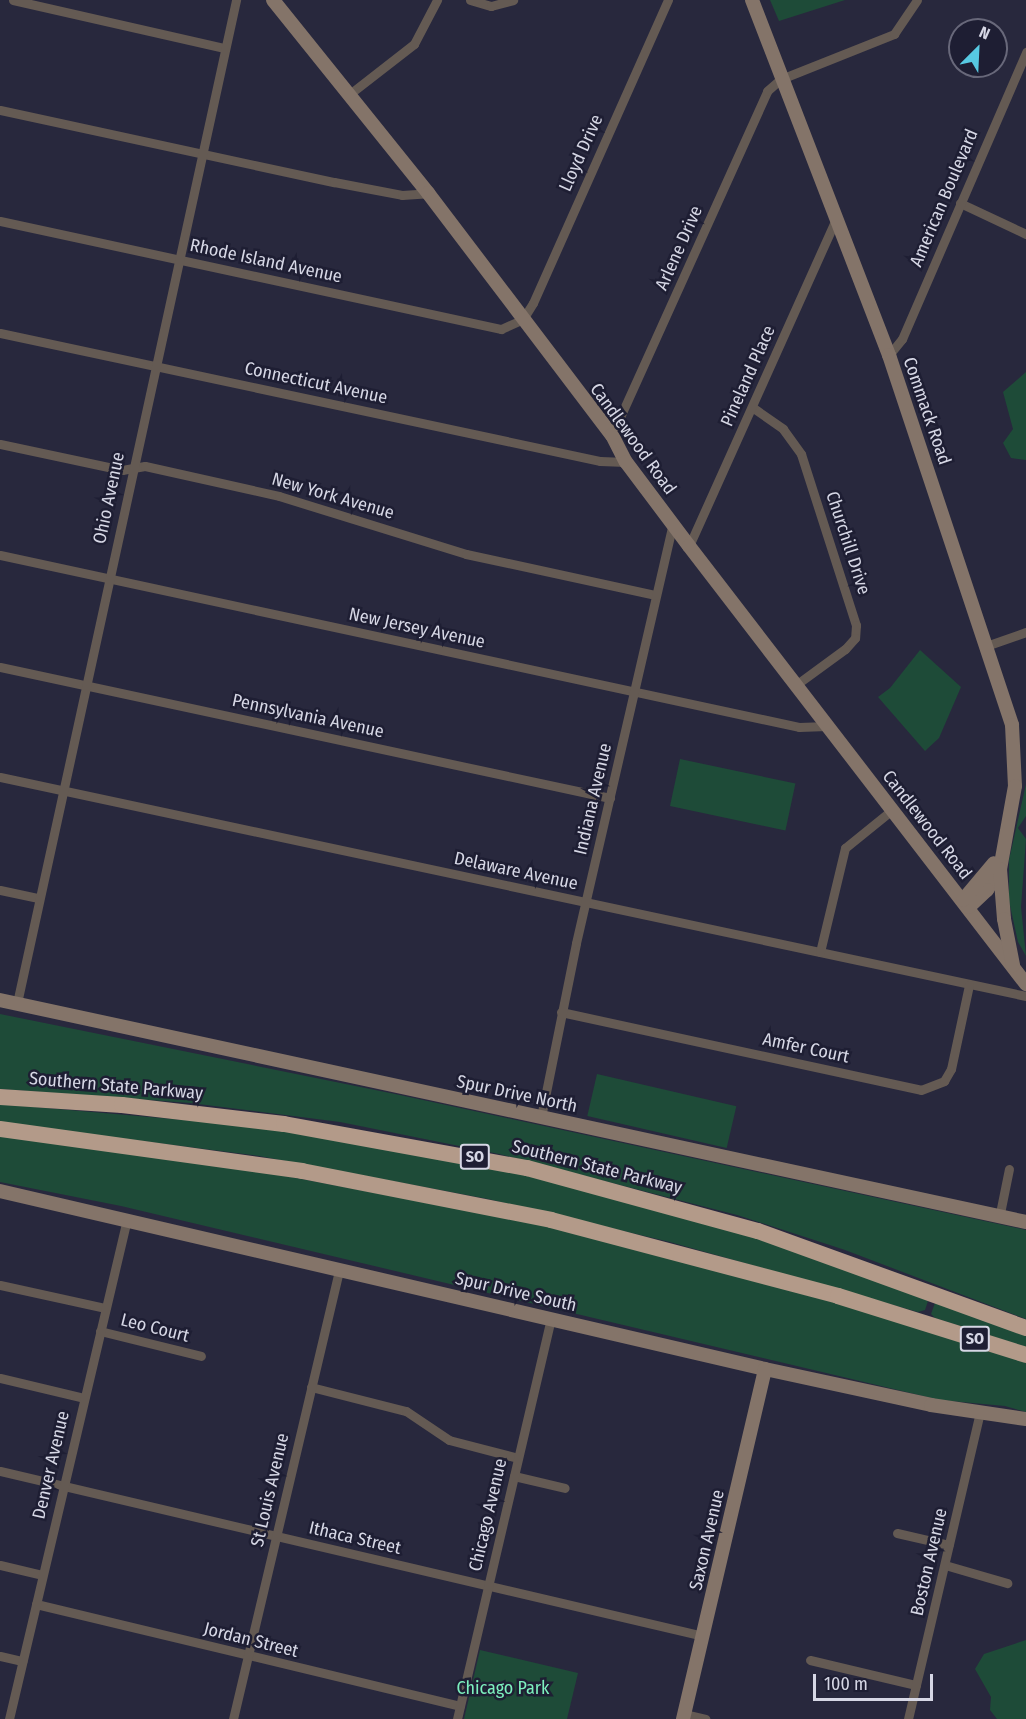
<!DOCTYPE html>
<style>
body{margin:0}
#map{position:relative;width:1026px;height:1719px;overflow:hidden;background:#28283d;font-family:"Fira Sans Condensed",sans-serif}
div>[style]{position:absolute}
.green>*{inset:0;background:#1e4b38;transform-origin:0 0}
.street>*{height:9px;margin:-4.5px;padding:0 4.5px;transform-origin:4.5px;border-radius:4.5px;background:#645a53}
.secondary>*{height:14px;margin:-7px;padding:0 7px;transform-origin:7px;border-radius:7px;background:#847469}
.highway>*{height:16px;margin:-8px;padding:0 8px;transform-origin:8px;border-radius:8px;background:#b39a89}
span{translate:-50% -50%;white-space:nowrap;text-align:center;line-height:1.15;-webkit-text-stroke:5px #1e1e33;paint-order:stroke}
.shield-label span{padding:2px 4px;background:#1e1e33;border:2px solid;border-radius:4px;-webkit-text-stroke-width:0}
.shield-label{font-size:16px;color:#d6d7e5;font-weight:700}
.street-label{font-size:18px;color:#d6d7e5}
.park-label{font-size:18px;color:#7df0be}
.north{position:absolute;left:948px;top:18px;width:60px;height:60px;box-sizing:border-box;background:#1e1e33;border:2px solid #68687a;border-radius:50%;rotate:24deg;font-size:16px;font-weight:700;line-height:24px;text-align:center;color:#d6d7e5}
.north::after{content:'';display:block;margin:auto;width:21px;height:27px;background:#57c9e2;clip-path:polygon(50% 0,100% 100%,50% 72%,0 100%)}
.scale{position:absolute;left:813px;top:1674px;width:120px;height:27px;box-sizing:border-box;border:3px solid #d6d7e5;border-top:0;padding-left:8px;font-size:18px;line-height:21px;white-space:nowrap;color:#d6d7e5;-webkit-text-stroke:4px #1e1e33;paint-order:stroke}
</style>
<div id="map">
<div class="green">
<i style="clip-path:polygon(770px 0,845px 0,779px 21px)"></i>
<i style="clip-path:polygon(1026px 372px,1026px 460px,1011px 458px,1003px 443px,1013px 429px,1003px 392px)"></i>
<i style="clip-path:polygon(920px 650px,961px 687px,939px 738px,925px 751px,878px 697px,890px 688px)"></i>
<i style="left:680px;top:759px;width:118px;height:48px;rotate:12deg"></i>
<i style="clip-path:polygon(1026px 784px,1026px 816px,1018px 828px,1026px 839px,1021px 907px,1026px 956px,1018px 942px,1009px 901px,1009px 860px)"></i>
<i style="clip-path:polygon(0 1014px,395px 1094px,1026px 1230px,1026px 1319px,845px 1250px,737px 1215px,499px 1154px,340px 1122px,190px 1103px,0 1089px)"></i>
<i style="left:597px;top:1074px;width:143px;height:43px;rotate:13deg"></i>
<i style="clip-path:polygon(0 1104px,266px 1127px,497px 1168px,732px 1229px,927px 1298px,928px 1301px,925px 1310px,918px 1312px,670px 1242px,488px 1199px,259px 1156px,0 1123px)"></i>
<i style="clip-path:polygon(0 1136px,254px 1170px,529px 1222px,797px 1290px,1026px 1362px,1026px 1412px,1005px 1406px,940px 1400px,121px 1206px,0 1182px)"></i>
<i style="clip-path:polygon(935px 1303px,1026px 1335px,1026px 1347px,935px 1318px,931px 1314px)"></i>
<i style="clip-path:polygon(1026px 1640px,1026px 1719px,997px 1719px,990px 1710px,991px 1697px,975px 1669px,984px 1654px)"></i>
<i style="clip-path:polygon(480px 1650px,578px 1673px,567px 1719px,464px 1719px)"></i>
</div>
<div class="street">
<i style="left:13px;top:0;width:217px;rotate:12.8deg"></i>
<i style="left:470px;top:0;width:22px;rotate:16deg"></i>
<i style="left:491px;top:6px;width:23px;rotate:-15deg"></i>
<i style="left:351px;top:93px;width:80px;rotate:-37.9deg"></i>
<i style="left:414px;top:44px;width:50px;rotate:-62.4deg"></i>
<i style="left:0;top:110px;width:342px;rotate:12.2deg"></i>
<i style="left:334px;top:182px;width:69px;rotate:10.8deg"></i>
<i style="left:402px;top:195px;width:26px;rotate:-4deg"></i>
<i style="left:960px;top:203px;width:73px;rotate:25.2deg"></i>
<i style="left:0;top:221px;width:513px;rotate:12.17deg"></i>
<i style="left:501px;top:329px;width:24px;rotate:-24deg"></i>
<i style="left:523px;top:319px;width:19px;rotate:-58deg"></i>
<i style="left:533px;top:303px;width:332px;rotate:-66deg"></i>
<i style="left:0;top:333px;width:614px;rotate:12.04deg"></i>
<i style="left:600px;top:461px;width:26px;rotate:2deg"></i>
<i style="left:889px;top:355px;width:21px;rotate:-51deg"></i>
<i style="left:902px;top:339px;width:313px;rotate:-66.6deg"></i>
<i style="left:752px;top:407px;width:38px;rotate:35deg"></i>
<i style="left:783px;top:429px;width:31px;rotate:54deg"></i>
<i style="left:801px;top:454px;width:180px;rotate:72.2deg"></i>
<i style="left:856px;top:625px;width:13px;rotate:94deg"></i>
<i style="left:855px;top:638px;width:15px;rotate:132deg"></i>
<i style="left:845px;top:649px;width:59px;rotate:143.9deg"></i>
<i style="left:612px;top:435px;width:377px;rotate:-65.7deg"></i>
<i style="left:767px;top:91px;width:18px;rotate:-41deg"></i>
<i style="left:781px;top:79px;width:122px;rotate:-21.7deg"></i>
<i style="left:894px;top:34px;width:41px;rotate:-55.9deg"></i>
<i style="left:0;top:444px;width:125px;rotate:12deg"></i>
<i style="left:122px;top:470px;width:23px;rotate:-10deg"></i>
<i style="left:145px;top:466px;width:137px;rotate:12.6deg"></i>
<i style="left:279px;top:496px;width:196px;rotate:17.2deg"></i>
<i style="left:466px;top:554px;width:193px;rotate:12.2deg"></i>
<i style="left:689px;top:546px;width:359px;rotate:-65.8deg"></i>
<i style="left:0;top:555px;width:817px;rotate:12.15deg"></i>
<i style="left:799px;top:727px;width:28px;rotate:-2deg"></i>
<i style="left:986px;top:646px;width:42px;rotate:-19.3deg"></i>
<i style="left:0;top:667px;width:624px;rotate:12.12deg"></i>
<i style="left:0;top:777px;width:1049px;rotate:12.05deg"></i>
<i style="left:0;top:890px;width:38px;rotate:12deg"></i>
<i style="left:820px;top:952px;width:107px;rotate:-76.5deg"></i>
<i style="left:845px;top:848px;width:60px;rotate:-39deg"></i>
<i style="left:17px;top:1003px;width:1027px;rotate:-77.68deg"></i>
<i style="left:561px;top:1012px;width:368px;rotate:12.2deg"></i>
<i style="left:921px;top:1090px;width:25px;rotate:-21deg"></i>
<i style="left:944px;top:1081px;width:14px;rotate:-60deg"></i>
<i style="left:951px;top:1069px;width:86px;rotate:-77.9deg"></i>
<i style="left:541px;top:1117px;width:177px;rotate:-78.6deg"></i>
<i style="left:576px;top:943px;width:430px;rotate:-77deg"></i>
<i style="left:999px;top:1218px;width:50px;rotate:-78.5deg"></i>
<i style="left:0;top:1285px;width:107px;rotate:12.4deg"></i>
<i style="left:100px;top:1331px;width:104px;rotate:13.9deg"></i>
<i style="left:0;top:1378px;width:86px;rotate:13.4deg"></i>
<i style="left:311px;top:1387px;width:98px;rotate:14.2deg"></i>
<i style="left:406px;top:1411px;width:52px;rotate:34deg"></i>
<i style="left:449px;top:1440px;width:71px;rotate:14.6deg"></i>
<i style="left:0;top:1471px;width:722px;rotate:13.21deg"></i>
<i style="left:514px;top:1476px;width:52px;rotate:13.2deg"></i>
<i style="left:897px;top:1533px;width:53px;rotate:13deg"></i>
<i style="left:0;top:1565px;width:43px;rotate:13.4deg"></i>
<i style="left:945px;top:1565px;width:65px;rotate:16.2deg"></i>
<i style="left:36px;top:1604px;width:436px;rotate:13.5deg"></i>
<i style="left:0;top:1656px;width:23px;rotate:13deg"></i>
<i style="left:810px;top:1660px;width:109px;rotate:13.3deg"></i>
<i style="left:684px;top:1714px;width:22px;rotate:13deg"></i>
<i style="left:9px;top:1719px;width:514px;rotate:-76.72deg"></i>
<i style="left:233px;top:1719px;width:462px;rotate:-76.7deg"></i>
<i style="left:457px;top:1719px;width:412px;rotate:-76.8deg"></i>
<i style="left:908px;top:1719px;width:315px;rotate:-76.8deg"></i>
</div>
<div class="secondary">
<i style="left:273px;top:0;width:248px;rotate:51.2deg"></i>
<i style="left:428px;top:193px;width:304px;rotate:52.8deg"></i>
<i style="left:612px;top:435px;width:30px;rotate:63deg"></i>
<i style="left:626px;top:462px;width:105px;rotate:53.1deg"></i>
<i style="left:689px;top:546px;width:553px;rotate:52.43deg"></i>
<i style="left:752px;top:0;width:381px;rotate:68.9deg"></i>
<i style="left:889px;top:355px;width:390px;rotate:71.6deg"></i>
<i style="left:1012px;top:725px;width:61px;rotate:87.2deg"></i>
<i style="left:1015px;top:786px;width:84px;rotate:100.2deg"></i>
<i style="left:1000px;top:869px;width:25px;rotate:122deg"></i>
<i style="left:987px;top:890px;width:25px;rotate:137deg"></i>
<i style="left:1000px;top:869px;width:50px;rotate:85.4deg"></i>
<i style="left:1004px;top:919px;width:47px;rotate:78.9deg"></i>
<i style="left:963px;top:900px;width:48px;rotate:-50deg"></i>
<i style="left:0;top:1000px;width:1050px;rotate:12.21deg"></i>
<i style="left:0;top:1191px;width:785px;rotate:13.1deg"></i>
<i style="left:765px;top:1369px;width:170px;rotate:12.2deg"></i>
<i style="left:931px;top:1405px;width:96px;rotate:8.4deg"></i>
<i style="left:683px;top:1719px;width:359px;rotate:-76.8deg"></i>
</div>
<div class="highway">
<i style="left:0;top:1097px;width:122px;rotate:3.8deg"></i>
<i style="left:122px;top:1105px;width:163px;rotate:6.7deg"></i>
<i style="left:284px;top:1124px;width:247px;rotate:10.3deg"></i>
<i style="left:527px;top:1168px;width:239px;rotate:15.3deg"></i>
<i style="left:758px;top:1231px;width:285px;rotate:19.9deg"></i>
<i style="left:0;top:1129px;width:305px;rotate:7.9deg"></i>
<i style="left:302px;top:1171px;width:254px;rotate:11.1deg"></i>
<i style="left:551px;top:1220px;width:297px;rotate:14.8deg"></i>
<i style="left:838px;top:1296px;width:197px;rotate:17.4deg"></i>
</div>
<div class="shield-label">
<span style="left:475px;top:1157px">SO</span>
<span style="left:975px;top:1339px">SO</span>
</div>
<div class="street-label">
<span style="left:581px;top:153px;rotate:-66deg">Lloyd Drive</span>
<span style="left:944px;top:198px;rotate:-67deg">American Boulevard</span>
<span style="left:679px;top:248px;rotate:-66deg">Arlene Drive</span>
<span style="left:266px;top:261px;rotate:12deg">Rhode Island Avenue</span>
<span style="left:748px;top:376px;rotate:-66deg">Pineland Place</span>
<span style="left:316px;top:383px;rotate:12deg">Connecticut Avenue</span>
<span style="left:927px;top:411px;rotate:71deg">Commack Road</span>
<span style="left:633px;top:439px;rotate:54deg">Candlewood Road</span>
<span style="left:333px;top:496px;rotate:16deg">New York Avenue</span>
<span style="left:109px;top:498px;rotate:-78deg">Ohio Avenue</span>
<span style="left:848px;top:543px;rotate:72deg">Churchill Drive</span>
<span style="left:417px;top:628px;rotate:12deg">New Jersey Avenue</span>
<span style="left:308px;top:716px;rotate:12deg">Pennsylvania Avenue</span>
<span style="left:593px;top:799px;rotate:-77deg">Indiana Avenue</span>
<span style="left:927px;top:825px;rotate:52deg">Candlewood Road</span>
<span style="left:516px;top:871px;rotate:12deg">Delaware Avenue</span>
<span style="left:806px;top:1048px;rotate:12deg">Amfer Court</span>
<span style="left:116px;top:1086px;rotate:5deg">Southern State Parkway</span>
<span style="left:517px;top:1094px;rotate:12deg">Spur Drive North</span>
<span style="left:597px;top:1167px;rotate:14deg">Southern State Parkway</span>
<span style="left:516px;top:1292px;rotate:13deg">Spur Drive South</span>
<span style="left:155px;top:1328px;rotate:14deg">Leo Court</span>
<span style="left:51px;top:1465px;rotate:-77deg">Denver Avenue</span>
<span style="left:270px;top:1490px;rotate:-77deg">St Louis Avenue</span>
<span style="left:488px;top:1515px;rotate:-77deg">Chicago Avenue</span>
<span style="left:355px;top:1538px;rotate:13deg">Ithaca Street</span>
<span style="left:707px;top:1540px;rotate:-77deg">Saxon Avenue</span>
<span style="left:929px;top:1562px;rotate:-77deg">Boston Avenue</span>
<span style="left:251px;top:1640px;rotate:14deg">Jordan Street</span>
</div>
<div class="park-label">
<span style="left:503px;top:1688px">Chicago Park</span>
</div>
<div class="north">N</div>
<div class="scale">100 m</div>
</div>
